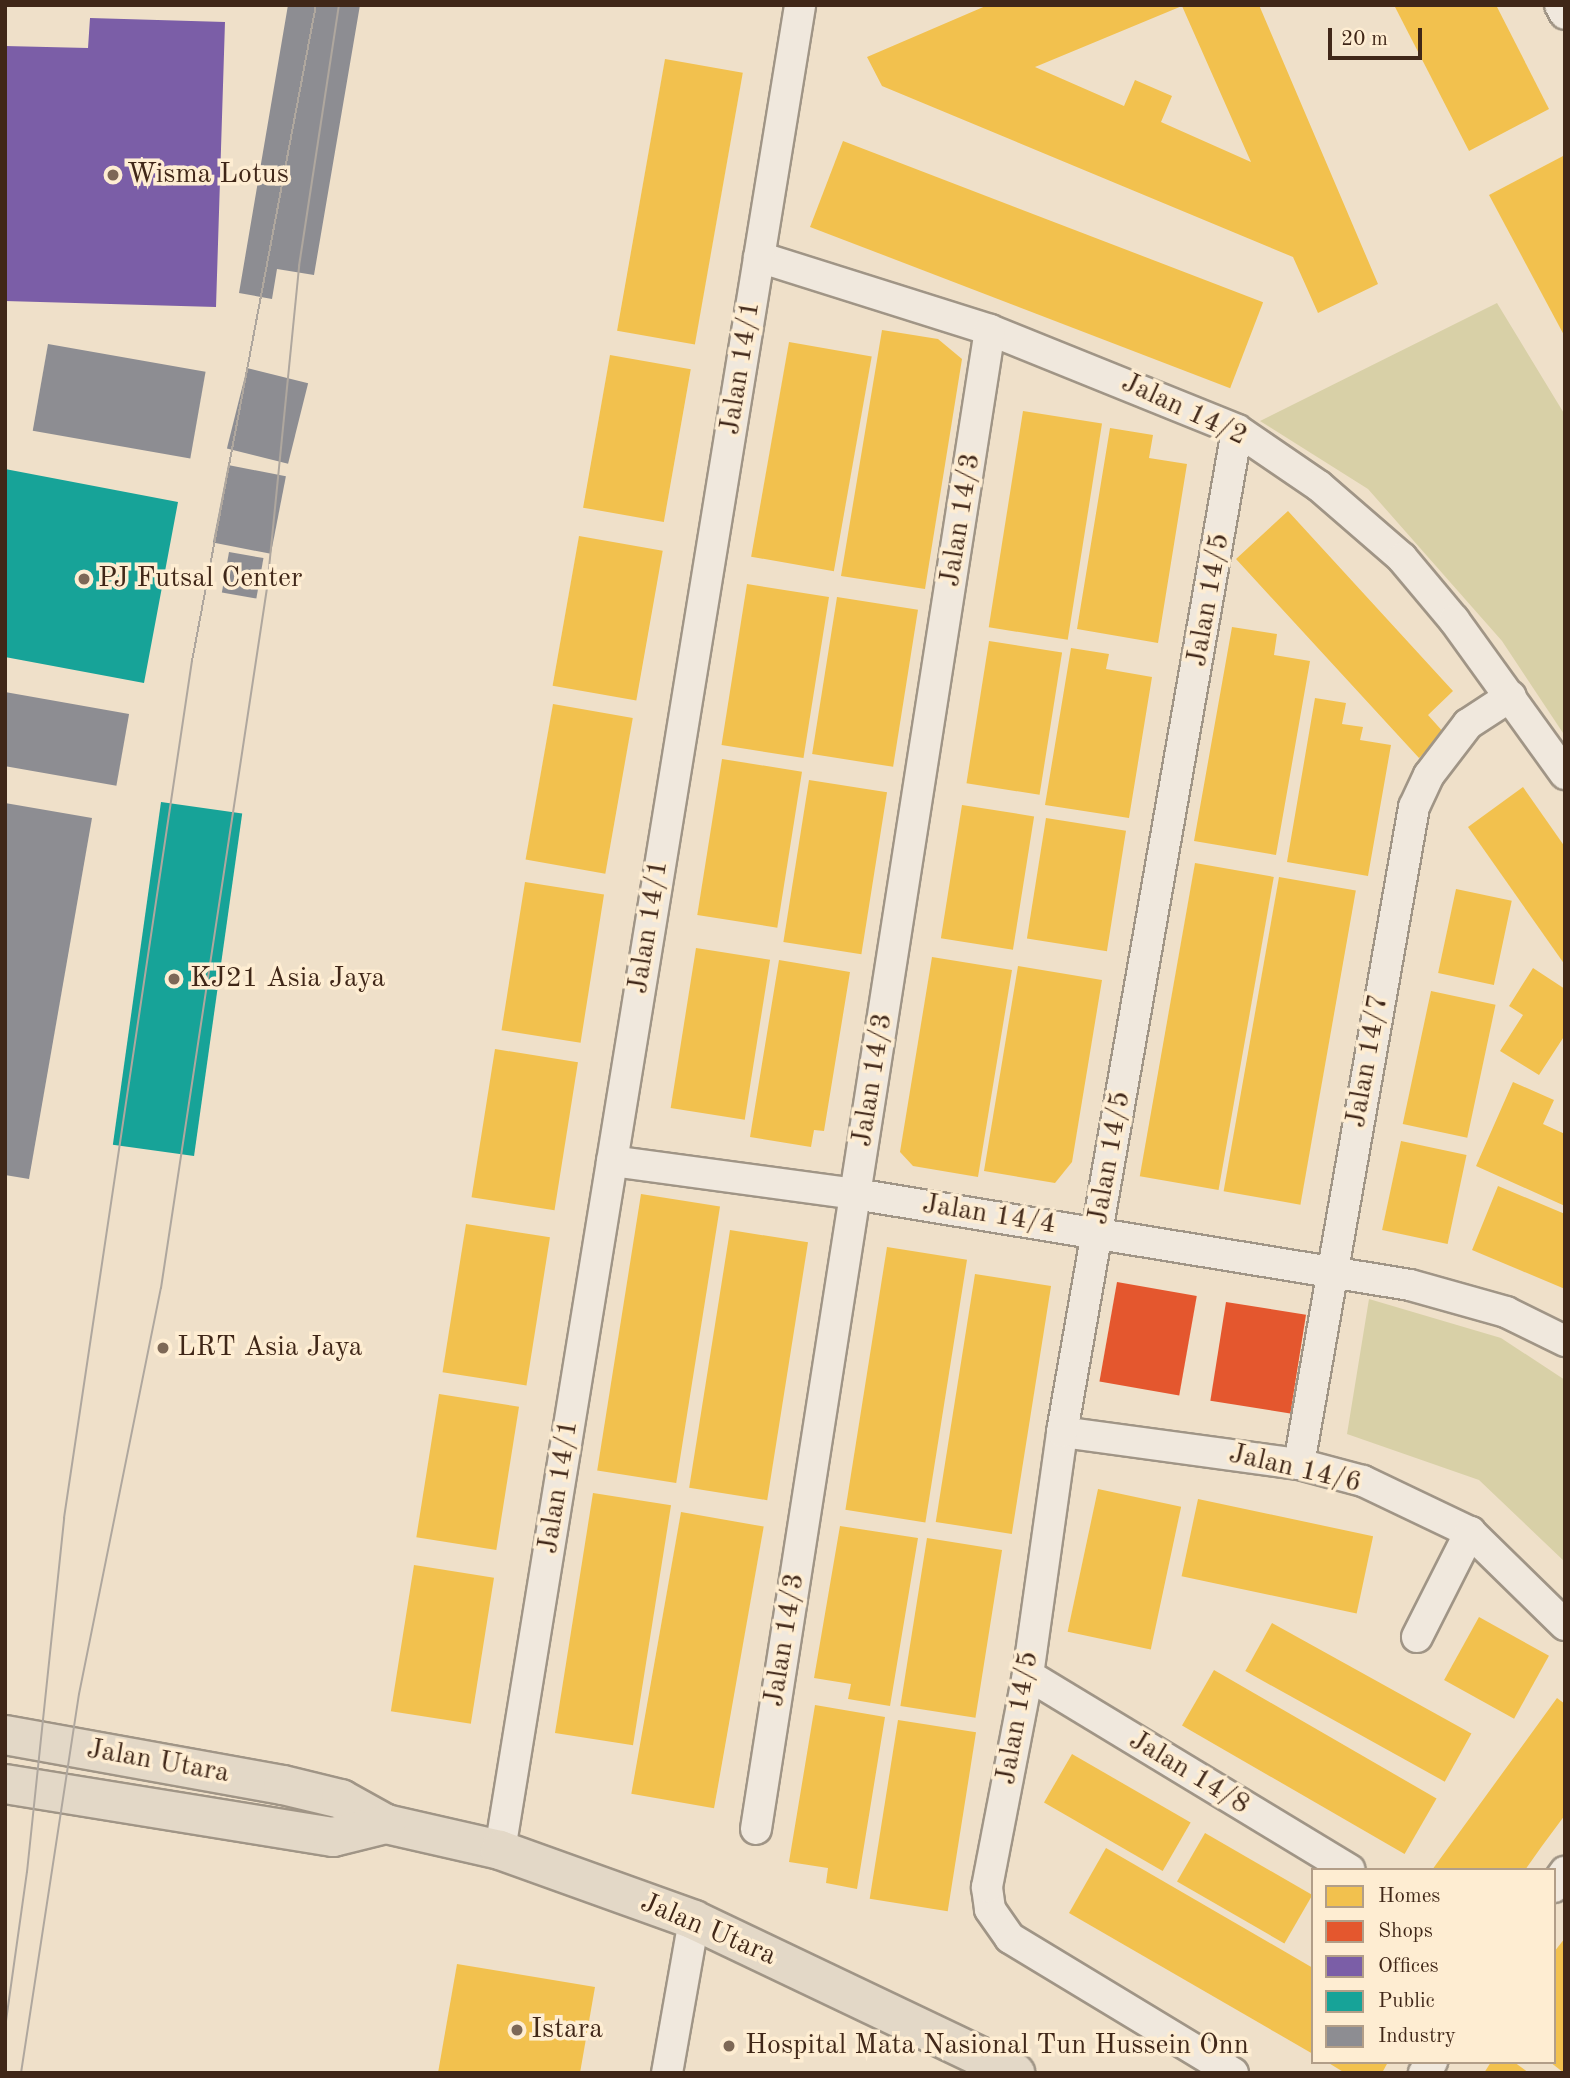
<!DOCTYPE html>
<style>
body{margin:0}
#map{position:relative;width:1570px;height:2078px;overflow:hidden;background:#efe0c9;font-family:"Old Standard TT",serif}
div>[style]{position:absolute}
.green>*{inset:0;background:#d8d0a7}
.homes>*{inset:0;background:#f2c14e;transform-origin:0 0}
.shops>*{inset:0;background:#e4572e;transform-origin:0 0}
.offices>*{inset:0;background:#7b5ea7}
.public>*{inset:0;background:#17a398;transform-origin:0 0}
.industry>*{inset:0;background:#8d8d92;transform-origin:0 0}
.roads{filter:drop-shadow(2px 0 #a09586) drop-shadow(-2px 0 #a09586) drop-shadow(0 2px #a09586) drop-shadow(0 -2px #a09586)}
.street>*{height:30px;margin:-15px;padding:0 15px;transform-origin:15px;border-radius:15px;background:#f0e8dd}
.primary>*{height:38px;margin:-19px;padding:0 19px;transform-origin:19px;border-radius:19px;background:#e3d8c7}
.tram>*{height:2px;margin:-1px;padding:0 1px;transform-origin:1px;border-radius:1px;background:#afa79e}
.dots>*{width:19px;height:19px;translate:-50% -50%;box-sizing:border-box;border:4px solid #feedd2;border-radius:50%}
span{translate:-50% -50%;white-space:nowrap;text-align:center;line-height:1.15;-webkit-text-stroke:7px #feedd2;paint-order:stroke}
.poi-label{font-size:28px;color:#402718}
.left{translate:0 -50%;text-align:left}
.street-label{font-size:28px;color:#402718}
.frame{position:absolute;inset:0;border:7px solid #402718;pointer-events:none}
.legend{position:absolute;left:1311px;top:1868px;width:245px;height:196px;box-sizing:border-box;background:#feedd2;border:2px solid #b29e88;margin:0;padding:9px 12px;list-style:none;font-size:21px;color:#402718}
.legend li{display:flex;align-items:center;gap:14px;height:35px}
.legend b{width:35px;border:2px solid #b29e88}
.scale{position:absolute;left:1328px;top:28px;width:94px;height:32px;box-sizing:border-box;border:4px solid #402718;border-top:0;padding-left:9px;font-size:21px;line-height:24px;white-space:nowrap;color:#402718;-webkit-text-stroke:5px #feedd2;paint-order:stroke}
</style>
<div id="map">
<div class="green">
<i style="clip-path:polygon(1497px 303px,1565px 415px,1565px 736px,1502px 641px,1368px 489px,1260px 421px)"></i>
<i style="clip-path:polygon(1369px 1299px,1501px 1338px,1565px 1380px,1565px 1562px,1479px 1480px,1347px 1434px)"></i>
</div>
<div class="homes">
<i style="clip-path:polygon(evenodd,988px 5px,1259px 5px,1378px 284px,1318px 313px,1293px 257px,882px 86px,867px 57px,988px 5px,1182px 6px,1251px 162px,1161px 122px,1172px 96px,1135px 80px,1124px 106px,1035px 67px,1182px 6px)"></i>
<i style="clip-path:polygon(1394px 5px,1496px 5px,1549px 109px,1469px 151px)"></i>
<i style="left:665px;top:59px;width:79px;height:276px;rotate:10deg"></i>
<i style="left:843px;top:141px;width:450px;height:92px;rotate:21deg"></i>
<i style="clip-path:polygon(1565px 155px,1565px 337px,1489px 195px)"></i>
<i style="clip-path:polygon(882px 330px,938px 339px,962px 359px,925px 589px,841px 576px)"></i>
<i style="left:789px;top:342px;width:84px;height:218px;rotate:10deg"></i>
<i style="left:610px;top:355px;width:82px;height:155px;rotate:10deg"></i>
<i style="left:1023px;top:411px;width:80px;height:219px;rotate:9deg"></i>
<i style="clip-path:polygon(1110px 428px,1153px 435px,1149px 458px,1187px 464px,1158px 643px,1077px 629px)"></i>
<i style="clip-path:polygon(1288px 511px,1453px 691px,1428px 715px,1445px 734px,1419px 758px,1236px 559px)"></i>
<i style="left:579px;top:536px;width:85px;height:152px;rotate:10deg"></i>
<i style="left:747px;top:584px;width:83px;height:163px;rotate:9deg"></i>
<i style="left:837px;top:597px;width:82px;height:159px;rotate:9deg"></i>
<i style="clip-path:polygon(1232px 627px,1277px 634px,1274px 655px,1310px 661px,1276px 855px,1194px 841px)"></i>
<i style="left:989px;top:641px;width:74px;height:144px;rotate:9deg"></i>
<i style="clip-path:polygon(1071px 648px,1109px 654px,1106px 669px,1152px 677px,1129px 818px,1045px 805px)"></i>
<i style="clip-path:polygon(1315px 698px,1346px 703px,1342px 724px,1363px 727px,1360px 740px,1391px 745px,1368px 876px,1287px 862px)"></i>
<i style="left:553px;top:704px;width:81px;height:158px;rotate:10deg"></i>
<i style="left:722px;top:759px;width:81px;height:158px;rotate:9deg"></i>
<i style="left:809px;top:780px;width:79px;height:164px;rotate:9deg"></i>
<i style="clip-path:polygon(1523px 787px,1565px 847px,1565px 965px,1468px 827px)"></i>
<i style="left:962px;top:805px;width:73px;height:135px;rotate:9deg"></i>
<i style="left:1046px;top:818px;width:81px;height:122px;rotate:9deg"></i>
<i style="left:1195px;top:863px;width:80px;height:318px;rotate:10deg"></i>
<i style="left:1279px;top:877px;width:78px;height:319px;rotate:10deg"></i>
<i style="left:525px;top:882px;width:80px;height:150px;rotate:9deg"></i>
<i style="left:1456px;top:889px;width:57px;height:86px;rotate:12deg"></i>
<i style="left:696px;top:948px;width:75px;height:162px;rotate:9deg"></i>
<i style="clip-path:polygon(932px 957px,1012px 970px,978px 1177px,913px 1166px,900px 1152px)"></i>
<i style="clip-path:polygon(779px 960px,850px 972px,824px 1131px,814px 1130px,811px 1147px,750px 1137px)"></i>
<i style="clip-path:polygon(1018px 966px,1102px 980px,1072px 1162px,1055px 1183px,984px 1171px)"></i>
<i style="clip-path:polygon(1533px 968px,1565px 989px,1565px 1035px,1539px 1075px,1500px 1051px,1523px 1015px,1509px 1006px)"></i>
<i style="left:1431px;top:991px;width:66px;height:136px;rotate:12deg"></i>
<i style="left:495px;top:1049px;width:84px;height:150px;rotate:9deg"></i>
<i style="clip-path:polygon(1513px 1082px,1554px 1100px,1543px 1124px,1565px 1134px,1565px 1206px,1476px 1166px)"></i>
<i style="left:1401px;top:1141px;width:67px;height:91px;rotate:12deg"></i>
<i style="clip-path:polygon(1498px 1186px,1565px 1214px,1565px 1289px,1472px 1250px)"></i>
<i style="left:641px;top:1194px;width:80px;height:280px;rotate:9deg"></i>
<i style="left:466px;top:1224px;width:85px;height:150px;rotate:9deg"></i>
<i style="left:730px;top:1230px;width:79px;height:261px;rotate:9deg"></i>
<i style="left:887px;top:1247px;width:81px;height:266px;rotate:9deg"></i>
<i style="left:975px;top:1274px;width:77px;height:251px;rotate:9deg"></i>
<i style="left:439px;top:1394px;width:81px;height:145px;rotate:9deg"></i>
<i style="left:1098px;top:1489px;width:85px;height:146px;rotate:12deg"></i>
<i style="left:593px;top:1493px;width:79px;height:243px;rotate:9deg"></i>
<i style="left:1198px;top:1499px;width:179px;height:79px;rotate:12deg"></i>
<i style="left:681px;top:1512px;width:84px;height:286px;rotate:10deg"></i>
<i style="clip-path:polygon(840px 1526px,918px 1538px,890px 1706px,848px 1699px,851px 1684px,814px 1678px)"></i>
<i style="left:927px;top:1538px;width:76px;height:170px;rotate:9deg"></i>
<i style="left:414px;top:1565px;width:81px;height:148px;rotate:9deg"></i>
<i style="left:1479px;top:1617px;width:80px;height:72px;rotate:29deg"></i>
<i style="left:1272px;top:1623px;width:228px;height:55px;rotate:29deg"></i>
<i style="left:1214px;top:1670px;width:257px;height:64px;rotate:30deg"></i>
<i style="clip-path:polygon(1557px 1698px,1565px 1704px,1565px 1815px,1542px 1846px,1525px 1870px,1432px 1870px)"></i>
<i style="clip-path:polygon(815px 1705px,885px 1717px,857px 1889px,826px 1883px,828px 1868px,789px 1862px)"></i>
<i style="left:898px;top:1720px;width:79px;height:181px;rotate:9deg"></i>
<i style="left:1072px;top:1754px;width:137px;height:56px;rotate:30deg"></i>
<i style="left:1205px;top:1833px;width:124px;height:56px;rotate:30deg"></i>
<i style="clip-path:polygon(1106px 1848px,1313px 1968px,1313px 2054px,1069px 1913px)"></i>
<i style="clip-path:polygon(1565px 1938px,1565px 2073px,1564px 2073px,1550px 2062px,1554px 2062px,1554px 1952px)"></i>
<i style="clip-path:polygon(457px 1964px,595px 1987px,580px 2073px,438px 2073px)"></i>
<i style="clip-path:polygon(1327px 2062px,1388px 2062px,1382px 2073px,1345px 2073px)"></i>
<i style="clip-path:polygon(1491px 2062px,1514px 2062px,1529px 2073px,1484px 2073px)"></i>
</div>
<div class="shops">
<i style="left:1117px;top:1282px;width:81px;height:101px;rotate:10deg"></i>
<i style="left:1226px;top:1302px;width:81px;height:100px;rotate:9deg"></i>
</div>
<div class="offices">
<i style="clip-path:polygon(90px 18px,225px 22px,216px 307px,5px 301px,5px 46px,88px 48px)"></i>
</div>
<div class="public">
<i style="clip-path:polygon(5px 469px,178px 502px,144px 683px,5px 657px)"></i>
<i style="left:161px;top:802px;width:82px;height:346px;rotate:8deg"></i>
</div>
<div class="industry">
<i style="clip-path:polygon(288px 5px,360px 5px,314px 275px,277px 269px,272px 299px,239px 293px)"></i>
<i style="left:48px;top:344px;width:160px;height:88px;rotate:10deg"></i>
<i style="left:247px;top:368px;width:63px;height:83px;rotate:14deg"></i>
<i style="left:228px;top:465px;width:59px;height:79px;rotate:11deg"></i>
<i style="left:229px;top:552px;width:35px;height:41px;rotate:10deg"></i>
<i style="left:5px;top:692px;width:126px;height:73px;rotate:10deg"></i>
<i style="clip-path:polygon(5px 803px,92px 818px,29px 1179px,5px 1175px)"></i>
</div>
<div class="roads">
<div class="street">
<i style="left:1560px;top:5px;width:10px;rotate:61deg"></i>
<i style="left:759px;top:257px;width:242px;rotate:17.5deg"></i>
<i style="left:990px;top:330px;width:266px;rotate:22deg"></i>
<i style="left:1237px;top:430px;width:99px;rotate:34.3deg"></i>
<i style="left:1319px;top:486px;width:110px;rotate:40.9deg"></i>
<i style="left:1402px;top:558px;width:81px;rotate:50deg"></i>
<i style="left:1454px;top:620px;width:190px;rotate:54.2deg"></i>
<i style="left:612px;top:1161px;width:245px;rotate:7.7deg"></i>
<i style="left:855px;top:1194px;width:562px;rotate:9.31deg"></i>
<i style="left:1410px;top:1285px;width:100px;rotate:15.7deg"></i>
<i style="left:1506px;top:1312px;width:66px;rotate:26.2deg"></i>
<i style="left:1062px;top:1432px;width:239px;rotate:7.7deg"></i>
<i style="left:1299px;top:1464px;width:66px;rotate:14.9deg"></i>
<i style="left:1363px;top:1481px;width:119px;rotate:25.5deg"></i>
<i style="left:1470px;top:1532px;width:133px;rotate:44.4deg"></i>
<i style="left:1299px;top:1464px;width:667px;rotate:-80.07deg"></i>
<i style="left:1414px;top:807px;width:35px;rotate:-65deg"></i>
<i style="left:1429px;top:775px;width:64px;rotate:-52.6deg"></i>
<i style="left:1468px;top:724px;width:51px;rotate:-33.1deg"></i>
<i style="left:1417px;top:1637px;width:118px;rotate:-63.2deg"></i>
<i style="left:1028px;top:1675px;width:376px;rotate:31.2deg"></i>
<i style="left:756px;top:1829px;width:1517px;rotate:-81.13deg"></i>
<i style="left:500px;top:1850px;width:1869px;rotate:-80.76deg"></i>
<i style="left:1554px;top:1887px;width:19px;rotate:-54deg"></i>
<i style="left:667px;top:2073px;width:155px;rotate:-80deg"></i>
<i style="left:1233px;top:2073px;width:261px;rotate:-148.8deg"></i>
<i style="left:1010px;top:1938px;width:35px;rotate:-125deg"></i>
<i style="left:990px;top:1909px;width:22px;rotate:-98deg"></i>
<i style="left:987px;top:1887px;width:216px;rotate:-79.1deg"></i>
<i style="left:1028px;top:1675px;width:245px;rotate:-82deg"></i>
<i style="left:1062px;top:1432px;width:1017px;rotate:-80.09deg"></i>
<i style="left:1424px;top:2073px;width:14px;rotate:-54deg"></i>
</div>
<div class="primary">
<i style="left:5px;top:1735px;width:282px;rotate:10.2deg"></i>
<i style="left:283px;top:1785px;width:60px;rotate:13.6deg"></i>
<i style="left:341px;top:1799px;width:51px;rotate:29.1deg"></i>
<i style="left:386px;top:1824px;width:117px;rotate:12.8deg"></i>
<i style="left:500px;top:1850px;width:206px;rotate:19.8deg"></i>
<i style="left:694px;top:1920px;width:356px;rotate:25.5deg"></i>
<i style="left:5px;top:1784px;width:332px;rotate:9.2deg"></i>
<i style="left:333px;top:1837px;width:55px;rotate:-13.8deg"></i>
</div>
</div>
<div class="tram">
<i style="left:5px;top:2028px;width:158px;rotate:-82deg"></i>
<i style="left:27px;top:1872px;width:356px;rotate:-84deg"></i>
<i style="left:64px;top:1518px;width:867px;rotate:-81.51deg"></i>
<i style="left:192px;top:661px;width:668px;rotate:-79.3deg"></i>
<i style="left:21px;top:2073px;width:383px;rotate:-81.3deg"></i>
<i style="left:79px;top:1694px;width:414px;rotate:-78.6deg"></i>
<i style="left:161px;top:1288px;width:708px;rotate:-81.39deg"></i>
<i style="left:267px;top:588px;width:324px;rotate:-84.3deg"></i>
<i style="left:299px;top:266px;width:264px;rotate:-81.3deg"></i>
</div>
<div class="dots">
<i style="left:113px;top:175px;background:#7d6856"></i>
<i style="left:84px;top:579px;background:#7d6856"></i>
<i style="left:174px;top:979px;background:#7d6856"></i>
<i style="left:163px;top:1348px;background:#7d6856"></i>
<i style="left:517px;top:2030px;background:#7d6856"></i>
<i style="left:729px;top:2046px;background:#7d6856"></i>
</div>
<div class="poi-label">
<span class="left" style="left:127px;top:175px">Wisma Lotus</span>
<span class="left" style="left:98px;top:579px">PJ Futsal Center</span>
<span class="left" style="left:190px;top:979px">KJ21 Asia Jaya</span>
<span class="left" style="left:177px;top:1348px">LRT Asia Jaya</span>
<span class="left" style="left:531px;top:2030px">Istara</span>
<span class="left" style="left:745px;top:2046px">Hospital Mata Nasional Tun Hussein Onn</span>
</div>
<div class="street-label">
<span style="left:741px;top:368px;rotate:-81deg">Jalan 14/1</span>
<span style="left:1184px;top:410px;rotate:25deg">Jalan 14/2</span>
<span style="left:961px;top:520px;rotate:-81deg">Jalan 14/3</span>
<span style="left:1209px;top:600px;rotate:-80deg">Jalan 14/5</span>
<span style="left:649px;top:927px;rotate:-81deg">Jalan 14/1</span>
<span style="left:1368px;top:1061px;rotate:-80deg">Jalan 14/7</span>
<span style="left:873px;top:1080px;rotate:-81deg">Jalan 14/3</span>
<span style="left:1110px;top:1158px;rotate:-80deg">Jalan 14/5</span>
<span style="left:989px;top:1215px;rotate:9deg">Jalan 14/4</span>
<span style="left:1295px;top:1469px;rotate:13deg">Jalan 14/6</span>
<span style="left:559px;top:1487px;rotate:-81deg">Jalan 14/1</span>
<span style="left:785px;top:1640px;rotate:-81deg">Jalan 14/3</span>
<span style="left:1018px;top:1718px;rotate:-80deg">Jalan 14/5</span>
<span style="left:158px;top:1762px;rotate:10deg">Jalan Utara</span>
<span style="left:1189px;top:1773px;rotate:31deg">Jalan 14/8</span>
<span style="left:708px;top:1930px;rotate:23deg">Jalan Utara</span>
</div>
<div class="frame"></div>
<ul class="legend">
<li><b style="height:19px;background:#f2c14e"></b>Homes</li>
<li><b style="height:19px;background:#e4572e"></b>Shops</li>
<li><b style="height:19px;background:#7b5ea7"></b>Offices</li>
<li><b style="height:19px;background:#17a398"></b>Public</li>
<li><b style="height:19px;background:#8d8d92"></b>Industry</li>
</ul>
<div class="scale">20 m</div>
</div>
